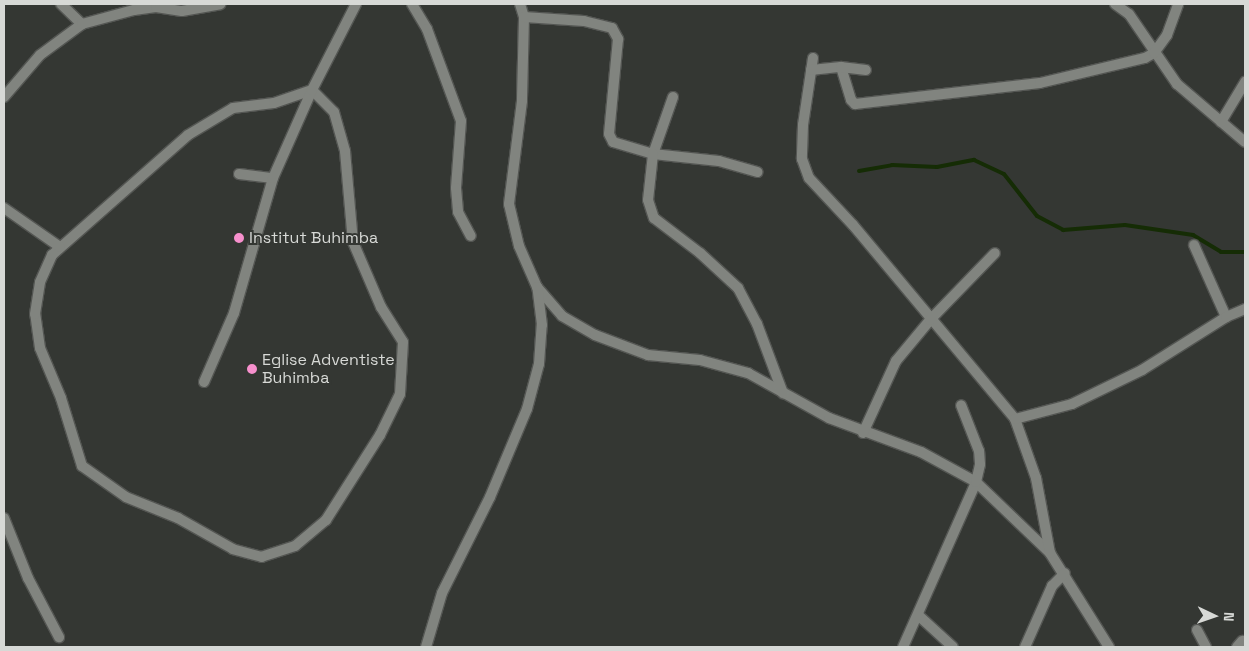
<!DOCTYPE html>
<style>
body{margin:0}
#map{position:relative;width:1249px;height:651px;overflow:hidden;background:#343733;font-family:"Space Grotesk",sans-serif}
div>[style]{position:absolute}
.stream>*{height:4px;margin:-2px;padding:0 2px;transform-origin:2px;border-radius:2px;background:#152c05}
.roads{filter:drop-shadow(1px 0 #545653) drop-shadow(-1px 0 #545653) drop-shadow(0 1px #545653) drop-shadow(0 -1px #545653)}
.street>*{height:10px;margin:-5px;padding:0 5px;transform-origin:5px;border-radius:5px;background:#81847f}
.dots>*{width:14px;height:14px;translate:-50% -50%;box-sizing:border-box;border:2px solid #343733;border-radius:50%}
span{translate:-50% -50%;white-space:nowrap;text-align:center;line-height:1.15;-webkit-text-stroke:4px #343733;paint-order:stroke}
.poi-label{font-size:16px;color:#d7d9d6}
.left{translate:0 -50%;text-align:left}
.frame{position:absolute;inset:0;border:5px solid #d7d9d6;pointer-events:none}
.north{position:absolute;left:1189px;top:591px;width:50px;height:50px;-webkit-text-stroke:4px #343733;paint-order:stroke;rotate:93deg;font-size:14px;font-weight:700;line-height:20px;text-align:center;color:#d7d9d6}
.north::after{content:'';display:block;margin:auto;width:18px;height:22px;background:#d7d9d6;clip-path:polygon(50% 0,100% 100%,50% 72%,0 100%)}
</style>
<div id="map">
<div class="stream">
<i style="left:859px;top:171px;width:34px;rotate:-10deg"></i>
<i style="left:892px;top:165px;width:45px;rotate:2.5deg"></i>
<i style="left:937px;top:167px;width:38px;rotate:-11deg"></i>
<i style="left:974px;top:160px;width:33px;rotate:25deg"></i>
<i style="left:1004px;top:174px;width:53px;rotate:51.8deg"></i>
<i style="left:1037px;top:216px;width:30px;rotate:28deg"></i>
<i style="left:1063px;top:230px;width:62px;rotate:-4.6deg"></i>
<i style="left:1125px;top:225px;width:69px;rotate:8.4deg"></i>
<i style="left:1193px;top:235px;width:33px;rotate:31deg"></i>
<i style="left:1221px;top:252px;width:24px"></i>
</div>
<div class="roads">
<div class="street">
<i style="left:61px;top:4px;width:29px;rotate:44deg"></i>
<i style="left:412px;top:4px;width:29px;rotate:59deg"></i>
<i style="left:427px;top:29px;width:98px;rotate:69.7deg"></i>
<i style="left:461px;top:121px;width:67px;rotate:94.3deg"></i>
<i style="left:456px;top:188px;width:24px;rotate:85deg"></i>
<i style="left:458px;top:212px;width:27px;rotate:62deg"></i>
<i style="left:520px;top:4px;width:14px;rotate:73deg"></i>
<i style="left:524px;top:17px;width:84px;rotate:91.4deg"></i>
<i style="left:522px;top:101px;width:104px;rotate:97.2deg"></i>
<i style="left:509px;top:204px;width:43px;rotate:76.6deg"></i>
<i style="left:519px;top:246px;width:45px;rotate:66.3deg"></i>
<i style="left:537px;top:287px;width:38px;rotate:49deg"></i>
<i style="left:562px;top:316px;width:38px;rotate:30deg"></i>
<i style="left:595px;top:335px;width:57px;rotate:20.7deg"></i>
<i style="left:648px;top:355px;width:52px;rotate:5.5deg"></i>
<i style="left:700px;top:360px;width:50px;rotate:15.2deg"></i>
<i style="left:748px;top:373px;width:93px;rotate:29.1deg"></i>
<i style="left:829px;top:418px;width:98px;rotate:20.3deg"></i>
<i style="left:921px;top:452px;width:63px;rotate:28.6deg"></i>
<i style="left:976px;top:482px;width:103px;rotate:43.8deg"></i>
<i style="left:1050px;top:553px;width:111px;rotate:57.9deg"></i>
<i style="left:1115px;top:4px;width:17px;rotate:36deg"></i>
<i style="left:1129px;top:14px;width:85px;rotate:55.6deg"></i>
<i style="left:1177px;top:84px;width:89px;rotate:40.5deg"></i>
<i style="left:524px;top:17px;width:60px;rotate:3.8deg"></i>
<i style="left:584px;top:21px;width:29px;rotate:14deg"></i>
<i style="left:612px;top:28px;width:13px;rotate:61deg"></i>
<i style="left:618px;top:39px;width:95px;rotate:95.4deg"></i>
<i style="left:609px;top:134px;width:9px;rotate:63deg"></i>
<i style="left:613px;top:142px;width:42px;rotate:16.7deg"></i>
<i style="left:653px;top:154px;width:66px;rotate:6.1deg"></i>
<i style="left:719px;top:161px;width:40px;rotate:16deg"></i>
<i style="left:813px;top:58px;width:68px;rotate:98.5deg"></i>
<i style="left:803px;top:125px;width:34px;rotate:92deg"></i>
<i style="left:802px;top:159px;width:20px;rotate:70deg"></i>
<i style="left:809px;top:178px;width:64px;rotate:46.9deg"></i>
<i style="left:853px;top:225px;width:253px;rotate:50.1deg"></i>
<i style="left:1015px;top:419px;width:63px;rotate:70.4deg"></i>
<i style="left:1036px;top:478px;width:76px;rotate:79.4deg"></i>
<i style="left:841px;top:67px;width:34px;rotate:73deg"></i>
<i style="left:851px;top:100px;width:6px;rotate:45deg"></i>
<i style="left:855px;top:104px;width:186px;rotate:-6.5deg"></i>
<i style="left:1040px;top:83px;width:108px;rotate:-13.4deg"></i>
<i style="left:1145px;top:58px;width:10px;rotate:-29deg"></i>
<i style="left:1154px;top:53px;width:22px;rotate:-54deg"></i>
<i style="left:1167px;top:35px;width:33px;rotate:-70deg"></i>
<i style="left:811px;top:70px;width:30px;rotate:-6deg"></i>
<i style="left:841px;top:67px;width:25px;rotate:7deg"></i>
<i style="left:312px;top:90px;width:31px;rotate:45deg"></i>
<i style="left:334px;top:112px;width:41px;rotate:74.2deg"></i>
<i style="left:345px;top:151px;width:91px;rotate:85deg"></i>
<i style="left:353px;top:242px;width:71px;rotate:66.7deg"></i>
<i style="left:381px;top:307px;width:41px;rotate:57.8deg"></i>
<i style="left:403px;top:342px;width:52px;rotate:93.3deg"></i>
<i style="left:400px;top:394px;width:46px;rotate:116deg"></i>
<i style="left:380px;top:435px;width:101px;rotate:122.4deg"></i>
<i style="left:326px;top:520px;width:40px;rotate:140deg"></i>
<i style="left:295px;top:546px;width:35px;rotate:162deg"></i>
<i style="left:262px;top:557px;width:30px;rotate:-165deg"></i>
<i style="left:233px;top:549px;width:63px;rotate:-150.6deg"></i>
<i style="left:178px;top:518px;width:56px;rotate:-158deg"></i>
<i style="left:126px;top:497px;width:54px;rotate:-144.8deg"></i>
<i style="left:82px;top:466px;width:71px;rotate:-107.2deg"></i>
<i style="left:61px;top:398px;width:54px;rotate:-112.8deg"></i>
<i style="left:40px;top:348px;width:34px;rotate:-98deg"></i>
<i style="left:35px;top:314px;width:32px;rotate:-81deg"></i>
<i style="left:40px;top:282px;width:30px;rotate:-66deg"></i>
<i style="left:52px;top:255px;width:181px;rotate:-41.4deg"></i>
<i style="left:188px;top:135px;width:52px;rotate:-31deg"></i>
<i style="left:233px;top:108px;width:41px;rotate:-7deg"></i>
<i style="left:274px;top:103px;width:40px;rotate:-18.9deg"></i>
<i style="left:4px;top:97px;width:55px;rotate:-49.4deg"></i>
<i style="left:40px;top:55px;width:52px;rotate:-36.4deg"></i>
<i style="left:82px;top:24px;width:54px;rotate:-15.1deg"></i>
<i style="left:134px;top:10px;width:22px;rotate:-8deg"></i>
<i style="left:156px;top:7px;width:26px;rotate:9deg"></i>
<i style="left:182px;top:11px;width:39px;rotate:-10deg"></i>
<i style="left:673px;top:97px;width:60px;rotate:109.3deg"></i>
<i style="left:653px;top:154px;width:46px;rotate:96.2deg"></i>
<i style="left:648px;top:200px;width:19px;rotate:72deg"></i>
<i style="left:654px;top:218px;width:58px;rotate:37.3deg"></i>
<i style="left:700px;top:253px;width:52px;rotate:42.6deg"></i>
<i style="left:738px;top:288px;width:41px;rotate:62.2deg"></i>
<i style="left:757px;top:324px;width:74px;rotate:69.4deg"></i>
<i style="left:1221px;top:122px;width:47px;rotate:-59deg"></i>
<i style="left:239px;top:174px;width:34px;rotate:7deg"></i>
<i style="left:4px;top:208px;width:68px;rotate:34.9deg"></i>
<i style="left:1194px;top:245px;width:79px;rotate:66deg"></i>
<i style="left:204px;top:382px;width:75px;rotate:-66.5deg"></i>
<i style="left:234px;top:313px;width:141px;rotate:-73.9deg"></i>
<i style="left:273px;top:178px;width:96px;rotate:-66.1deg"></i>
<i style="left:312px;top:90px;width:97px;rotate:-62.9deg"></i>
<i style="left:1015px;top:419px;width:59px;rotate:-14.7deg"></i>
<i style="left:1072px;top:404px;width:78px;rotate:-25.9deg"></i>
<i style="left:1142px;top:370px;width:99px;rotate:-32.2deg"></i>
<i style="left:1226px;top:317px;width:21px;rotate:-23deg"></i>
<i style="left:863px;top:433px;width:79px;rotate:-65.4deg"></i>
<i style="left:896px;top:361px;width:53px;rotate:-50.3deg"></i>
<i style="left:930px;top:320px;width:93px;rotate:-45.9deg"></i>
<i style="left:4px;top:518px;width:65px;rotate:68.2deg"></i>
<i style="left:28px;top:578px;width:67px;rotate:62.3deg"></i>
<i style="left:918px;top:615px;width:47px;rotate:42.4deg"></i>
<i style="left:1197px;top:630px;width:19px;rotate:62deg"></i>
<i style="left:426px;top:647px;width:56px;rotate:-73.5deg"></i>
<i style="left:442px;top:593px;width:107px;rotate:-63.4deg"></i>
<i style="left:490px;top:497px;width:95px;rotate:-67.2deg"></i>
<i style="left:527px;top:409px;width:47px;rotate:-75.1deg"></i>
<i style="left:539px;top:364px;width:39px;rotate:-86deg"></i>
<i style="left:542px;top:325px;width:38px;rotate:-97deg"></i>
<i style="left:903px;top:647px;width:180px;rotate:-66.1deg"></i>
<i style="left:976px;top:482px;width:18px;rotate:-77deg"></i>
<i style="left:980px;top:464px;width:13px;rotate:-94deg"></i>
<i style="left:979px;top:451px;width:49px;rotate:-111.4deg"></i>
<i style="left:1025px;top:647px;width:67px;rotate:-66.1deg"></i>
<i style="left:1052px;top:586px;width:18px;rotate:-45deg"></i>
<i style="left:1237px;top:647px;width:8px;rotate:-50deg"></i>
</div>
</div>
<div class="dots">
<i style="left:239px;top:238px;background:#f790cd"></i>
<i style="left:252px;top:369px;background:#f790cd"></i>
</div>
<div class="poi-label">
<span class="left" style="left:249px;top:238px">Institut Buhimba</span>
<span class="left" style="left:262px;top:369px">Eglise Adventiste<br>Buhimba</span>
</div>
<div class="frame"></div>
<div class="north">N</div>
</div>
